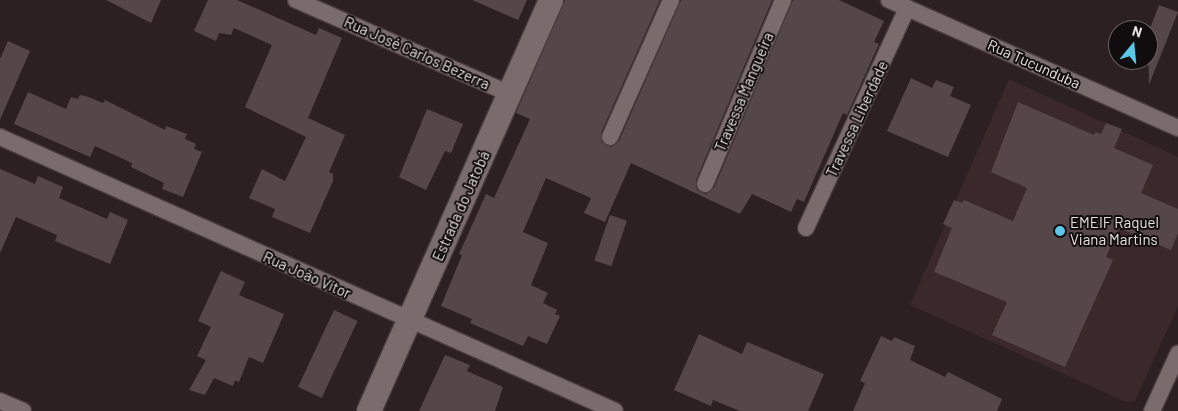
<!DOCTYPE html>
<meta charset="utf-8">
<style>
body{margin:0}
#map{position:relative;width:1178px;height:411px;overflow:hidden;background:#2d2022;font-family:Barlow,sans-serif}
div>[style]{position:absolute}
.built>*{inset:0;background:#3b282b}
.building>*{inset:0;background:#554749;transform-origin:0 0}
.roads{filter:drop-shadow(1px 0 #483d3f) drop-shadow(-1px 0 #483d3f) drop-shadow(0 1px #483d3f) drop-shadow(0 -1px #483d3f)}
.street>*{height:16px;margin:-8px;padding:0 8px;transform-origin:8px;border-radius:8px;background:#7a6b6d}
.secondary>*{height:24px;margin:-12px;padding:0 12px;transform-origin:12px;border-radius:12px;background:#7a6b6d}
.dots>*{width:14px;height:14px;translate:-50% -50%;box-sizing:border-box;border:2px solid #110c0d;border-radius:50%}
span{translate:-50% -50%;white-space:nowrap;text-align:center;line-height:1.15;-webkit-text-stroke:4px #110c0d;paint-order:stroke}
.street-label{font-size:15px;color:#e9e0e1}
.poi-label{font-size:15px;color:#e9e0e1}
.left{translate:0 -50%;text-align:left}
.north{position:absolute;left:1108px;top:20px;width:50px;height:50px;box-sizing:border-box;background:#110c0d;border:1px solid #676162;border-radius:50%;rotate:17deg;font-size:14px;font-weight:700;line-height:20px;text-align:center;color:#e9e0e1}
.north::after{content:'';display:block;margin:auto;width:18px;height:22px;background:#5ac8e6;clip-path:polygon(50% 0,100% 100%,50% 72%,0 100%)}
</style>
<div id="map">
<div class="built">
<i style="clip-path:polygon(1009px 79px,1178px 157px,1178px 306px,1135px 401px,1126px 402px,910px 305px)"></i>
</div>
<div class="building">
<i style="clip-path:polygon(106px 0,161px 0,151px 23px)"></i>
<i style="clip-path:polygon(208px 0,237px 0,316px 35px,319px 28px,342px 38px,308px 118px,345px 135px,329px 172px,333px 174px,333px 181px,310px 233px,272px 217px,275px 209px,249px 198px,262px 169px,285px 181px,306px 137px,245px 107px,272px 45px,234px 28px,231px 35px,219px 33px,216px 41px,194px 31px)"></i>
<i style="clip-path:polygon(472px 0,527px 0,518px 20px)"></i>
<i style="clip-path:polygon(565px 0,660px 0,601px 133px,602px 142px,611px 147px,619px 141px,681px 0,772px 0,696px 180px,697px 190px,706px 194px,714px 188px,793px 0,839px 0,884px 21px,874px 42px,879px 44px,847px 115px,843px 113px,804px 202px,797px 199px,791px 212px,752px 194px,740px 214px,631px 163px,605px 222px,584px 213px,591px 198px,546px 178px,523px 232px,548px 243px,531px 285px,548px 293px,543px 303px,557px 310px,555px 314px,560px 316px,547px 344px,528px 336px,523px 346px,470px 323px,472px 319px,441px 306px,462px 255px,459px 254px,486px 194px,494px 198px,530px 119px,516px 113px)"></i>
<i style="clip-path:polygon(1159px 5px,1178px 12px,1149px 85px,1148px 34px)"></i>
<i style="clip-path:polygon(8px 41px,30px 51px,0 120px,0 59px)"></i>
<i style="clip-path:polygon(911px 78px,932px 88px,936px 80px,954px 87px,950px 96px,971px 105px,948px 157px,887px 131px)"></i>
<i style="clip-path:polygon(28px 92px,66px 109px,71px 97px,78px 99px,80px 95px,86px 96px,103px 103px,105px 100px,165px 130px,166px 126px,187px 134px,185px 139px,196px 144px,194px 149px,202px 152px,183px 197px,162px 189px,164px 183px,131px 167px,132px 163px,95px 146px,90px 157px,14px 124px)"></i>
<i style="clip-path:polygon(1018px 102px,1094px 135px,1095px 132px,1101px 134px,1106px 123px,1122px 129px,1114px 148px,1153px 165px,1141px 193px,1178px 209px,1178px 233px,1171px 250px,1119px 228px,1106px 257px,1113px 260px,1065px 367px,992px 335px,1007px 302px,934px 272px,952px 228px,943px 224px,954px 200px,962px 203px,964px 200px,1013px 221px,1027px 188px,991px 172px)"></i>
<i style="clip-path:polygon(427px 109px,463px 124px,451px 153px,445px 151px,426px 190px,399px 177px)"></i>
<i style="clip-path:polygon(0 169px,35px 184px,38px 176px,63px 187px,59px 198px,107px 219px,110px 212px,128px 220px,110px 264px,55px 241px,57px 235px,16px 217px,0 253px)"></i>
<i style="left:610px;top:215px;width:18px;height:48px;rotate:19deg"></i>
<i style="clip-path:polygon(221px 271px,245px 282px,239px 295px,284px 314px,263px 363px,249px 357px,239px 382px,235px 380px,233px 386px,214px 378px,205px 395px,189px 390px,206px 360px,197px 356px,211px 327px,198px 321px)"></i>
<i style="left:334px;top:310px;width:26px;height:85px;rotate:25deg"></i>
<i style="clip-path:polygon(699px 334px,742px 354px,747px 342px,824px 374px,808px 411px,740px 411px,713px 400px,711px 406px,674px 390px)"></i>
<i style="clip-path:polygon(881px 336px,892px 341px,894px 337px,915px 346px,910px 360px,945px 377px,948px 372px,1002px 399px,997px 411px,853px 411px,865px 383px,860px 381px)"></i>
<i style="clip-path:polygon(445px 355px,470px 365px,467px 371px,503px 387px,495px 411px,419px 411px)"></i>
</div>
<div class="roads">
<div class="street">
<i style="left:296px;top:0;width:234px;rotate:23.7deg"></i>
<i style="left:889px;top:0;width:316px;rotate:23.9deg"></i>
<i style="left:0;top:137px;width:673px;rotate:24.01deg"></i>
<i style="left:610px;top:137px;width:150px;rotate:-66deg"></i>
<i style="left:705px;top:184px;width:200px;rotate:-67deg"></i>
<i style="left:806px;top:228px;width:242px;rotate:-65.3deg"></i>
<i style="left:0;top:401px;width:25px;rotate:23deg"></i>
<i style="left:1152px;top:411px;width:63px;rotate:-65.5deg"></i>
</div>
<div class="secondary">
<i style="left:369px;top:411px;width:449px;rotate:-66.1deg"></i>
</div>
</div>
<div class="dots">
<i style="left:1060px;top:231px;background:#5ac8e6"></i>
</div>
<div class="street-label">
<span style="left:417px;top:53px;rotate:24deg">Rua José Carlos Bezerra</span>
<span style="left:1034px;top:64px;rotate:24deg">Rua Tucunduba</span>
<span style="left:744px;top:92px;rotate:-67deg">Travessa Mangueira</span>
<span style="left:857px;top:119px;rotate:-65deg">Travessa Liberdade</span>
<span style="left:461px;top:206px;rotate:-66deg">Estrada do Jatobá</span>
<span style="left:307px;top:275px;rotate:24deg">Rua João Vítor</span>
</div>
<div class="poi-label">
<span class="left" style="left:1070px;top:231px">EMEIF Raquel<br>Viana Martins</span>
</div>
<div class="north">N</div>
</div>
